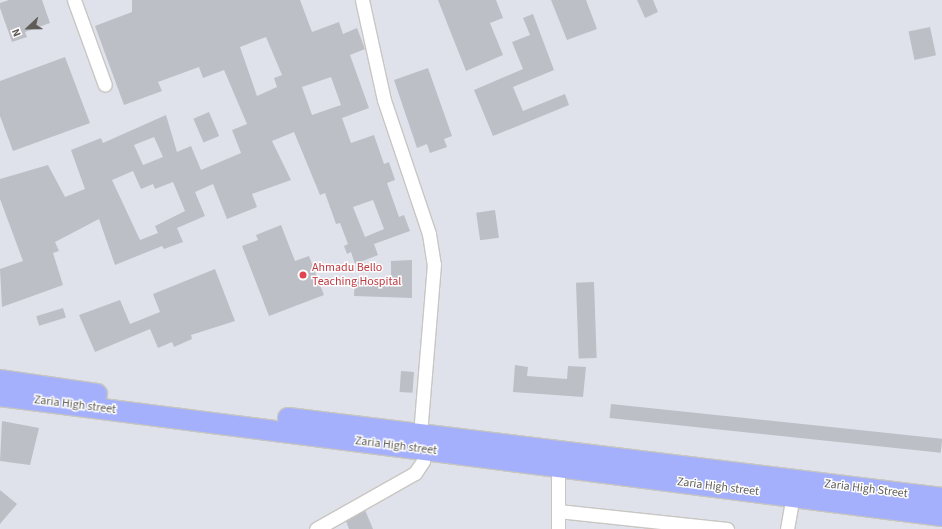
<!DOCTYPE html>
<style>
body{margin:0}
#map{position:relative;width:942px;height:529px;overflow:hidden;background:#e0e2eb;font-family:"Source Sans 3",sans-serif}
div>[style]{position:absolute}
.building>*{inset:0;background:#bcbfc6;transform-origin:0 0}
.roads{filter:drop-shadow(1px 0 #c8c6c1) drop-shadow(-1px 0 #c8c6c1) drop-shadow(0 1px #c8c6c1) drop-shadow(0 -1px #c8c6c1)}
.minor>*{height:13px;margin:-6.5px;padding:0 6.5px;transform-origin:6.5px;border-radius:6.5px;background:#fff}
.primary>*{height:20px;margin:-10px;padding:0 10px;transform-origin:10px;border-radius:10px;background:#a4b0fb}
.dots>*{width:11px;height:11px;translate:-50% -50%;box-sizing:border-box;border:2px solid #fff;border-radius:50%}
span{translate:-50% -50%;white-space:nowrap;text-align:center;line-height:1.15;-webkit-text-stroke:3px #fff;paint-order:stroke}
.health-label{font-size:12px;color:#be3a42}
.left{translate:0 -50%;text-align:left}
.street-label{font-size:12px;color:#605d58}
.north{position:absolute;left:8px;top:8px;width:40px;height:40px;-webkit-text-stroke:3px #fff;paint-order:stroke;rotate:248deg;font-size:11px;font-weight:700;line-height:16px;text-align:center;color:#605d58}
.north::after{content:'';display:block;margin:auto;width:14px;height:18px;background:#605d58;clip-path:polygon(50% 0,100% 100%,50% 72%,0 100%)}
</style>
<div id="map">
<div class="building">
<i style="clip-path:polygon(9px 0,42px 0,50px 23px,25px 32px,27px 37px,12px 42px,0 8px,0 3px)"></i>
<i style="clip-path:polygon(evenodd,132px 0,300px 0,312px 32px,339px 22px,343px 34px,357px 28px,365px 49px,350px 55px,369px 108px,342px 118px,351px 143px,374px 135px,384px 164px,389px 162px,395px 180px,387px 183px,399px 217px,404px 215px,410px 231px,374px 244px,378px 255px,355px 264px,351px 252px,347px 254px,344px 246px,348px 244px,340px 223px,336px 224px,325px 193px,320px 195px,294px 132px,272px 141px,291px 180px,252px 194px,257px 207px,227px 219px,213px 184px,195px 192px,205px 216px,177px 228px,183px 242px,164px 249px,162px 246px,115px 265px,99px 219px,55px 242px,59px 251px,53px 253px,63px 285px,2px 307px,0 269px,23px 261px,0 199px,0 179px,48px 165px,65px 197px,85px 189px,71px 150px,101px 138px,103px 143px,166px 115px,177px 152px,191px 146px,201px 170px,241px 153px,232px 130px,247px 124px,224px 70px,203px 78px,199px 67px,158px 82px,162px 91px,124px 105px,95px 26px,132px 12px,132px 0,266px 37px,282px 75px,274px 78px,277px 87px,257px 96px,240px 47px,266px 37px,132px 0,331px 77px,341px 105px,312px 115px,302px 87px,331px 77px,132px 0,154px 137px,163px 157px,143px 165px,134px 145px,154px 137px,132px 0,133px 171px,141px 189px,153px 184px,155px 189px,173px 182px,185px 211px,155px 226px,158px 233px,140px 240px,112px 180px,133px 171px,132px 0,373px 200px,384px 229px,365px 237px,353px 207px,373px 200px)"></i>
<i style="clip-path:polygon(438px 0,496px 0,503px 18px,490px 23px,503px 55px,466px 71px)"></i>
<i style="clip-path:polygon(551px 0,586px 0,597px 29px,567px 40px)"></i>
<i style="clip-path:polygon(637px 0,653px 0,658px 12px,645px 18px)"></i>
<i style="clip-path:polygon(533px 14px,554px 70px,513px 87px,523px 111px,565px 94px,569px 105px,493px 136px,474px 90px,523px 69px,512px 42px,530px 35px,523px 18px)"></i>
<i style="left:930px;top:27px;width:29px;height:22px;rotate:78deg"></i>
<i style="clip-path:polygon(65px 57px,90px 123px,13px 151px,0 116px,0 81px)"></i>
<i style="clip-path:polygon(428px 68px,452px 136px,444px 139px,447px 147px,430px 153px,427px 144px,417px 148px,394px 80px)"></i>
<i style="left:209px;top:112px;width:26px;height:17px;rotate:67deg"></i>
<i style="left:495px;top:210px;width:28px;height:19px;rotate:82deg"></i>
<i style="clip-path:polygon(281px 225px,295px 261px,309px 256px,324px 295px,269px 316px,242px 246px,258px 240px,256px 235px)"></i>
<i style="clip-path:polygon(412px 260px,412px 298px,354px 296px,355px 278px,391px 281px,391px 261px)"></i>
<i style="clip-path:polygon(215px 269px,235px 321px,191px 335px,192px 339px,174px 347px,172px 342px,158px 348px,150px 329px,95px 352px,79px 315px,120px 300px,130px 324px,160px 312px,153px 294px)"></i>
<i style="left:594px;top:282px;width:76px;height:18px;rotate:88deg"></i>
<i style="left:63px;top:308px;width:10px;height:28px;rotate:73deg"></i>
<i style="clip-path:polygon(515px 365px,528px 367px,527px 376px,567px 379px,568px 366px,586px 367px,583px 397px,513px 392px)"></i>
<i style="left:401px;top:371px;width:13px;height:21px;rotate:4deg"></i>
<i style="left:611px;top:404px;width:333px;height:14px;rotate:6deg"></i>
<i style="clip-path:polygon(2px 421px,39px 428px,30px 465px,0 461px)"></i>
<i style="clip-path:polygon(0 490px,17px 504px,0 524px)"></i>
<i style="clip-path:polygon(365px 510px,373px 529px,349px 529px,346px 521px)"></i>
</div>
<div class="roads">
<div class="minor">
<i style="left:74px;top:0;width:90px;rotate:70deg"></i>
<i style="left:362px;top:0;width:102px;rotate:77.6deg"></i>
<i style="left:384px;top:100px;width:141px;rotate:71.4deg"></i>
<i style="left:429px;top:234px;width:30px;rotate:81deg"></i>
<i style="left:434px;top:264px;width:171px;rotate:94.7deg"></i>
<i style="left:558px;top:511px;width:170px;rotate:6.1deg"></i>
<i style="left:316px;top:529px;width:114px;rotate:-29.5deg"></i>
<i style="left:415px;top:473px;width:14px;rotate:-56deg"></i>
<i style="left:423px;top:461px;width:12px;rotate:-90deg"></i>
<i style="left:558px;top:529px;width:63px;rotate:-90deg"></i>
<i style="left:787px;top:529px;width:34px;rotate:-80deg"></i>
</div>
<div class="primary">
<i style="left:0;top:380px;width:98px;rotate:8.2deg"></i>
<i style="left:0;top:396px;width:950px;rotate:7.26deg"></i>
<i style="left:288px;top:418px;width:659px;rotate:6.97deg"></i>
</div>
</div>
<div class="dots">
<i style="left:303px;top:275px;background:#e0444e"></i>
</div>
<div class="health-label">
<span class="left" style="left:312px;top:275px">Ahmadu Bello<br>Teaching Hospital</span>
</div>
<div class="street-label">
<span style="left:75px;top:405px;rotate:7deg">Zaria High street</span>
<span style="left:396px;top:446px;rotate:7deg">Zaria High street</span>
<span style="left:718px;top:487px;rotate:7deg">Zaria High street</span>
<span style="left:866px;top:489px;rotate:7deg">Zaria High Street</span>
</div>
<div class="north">N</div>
</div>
